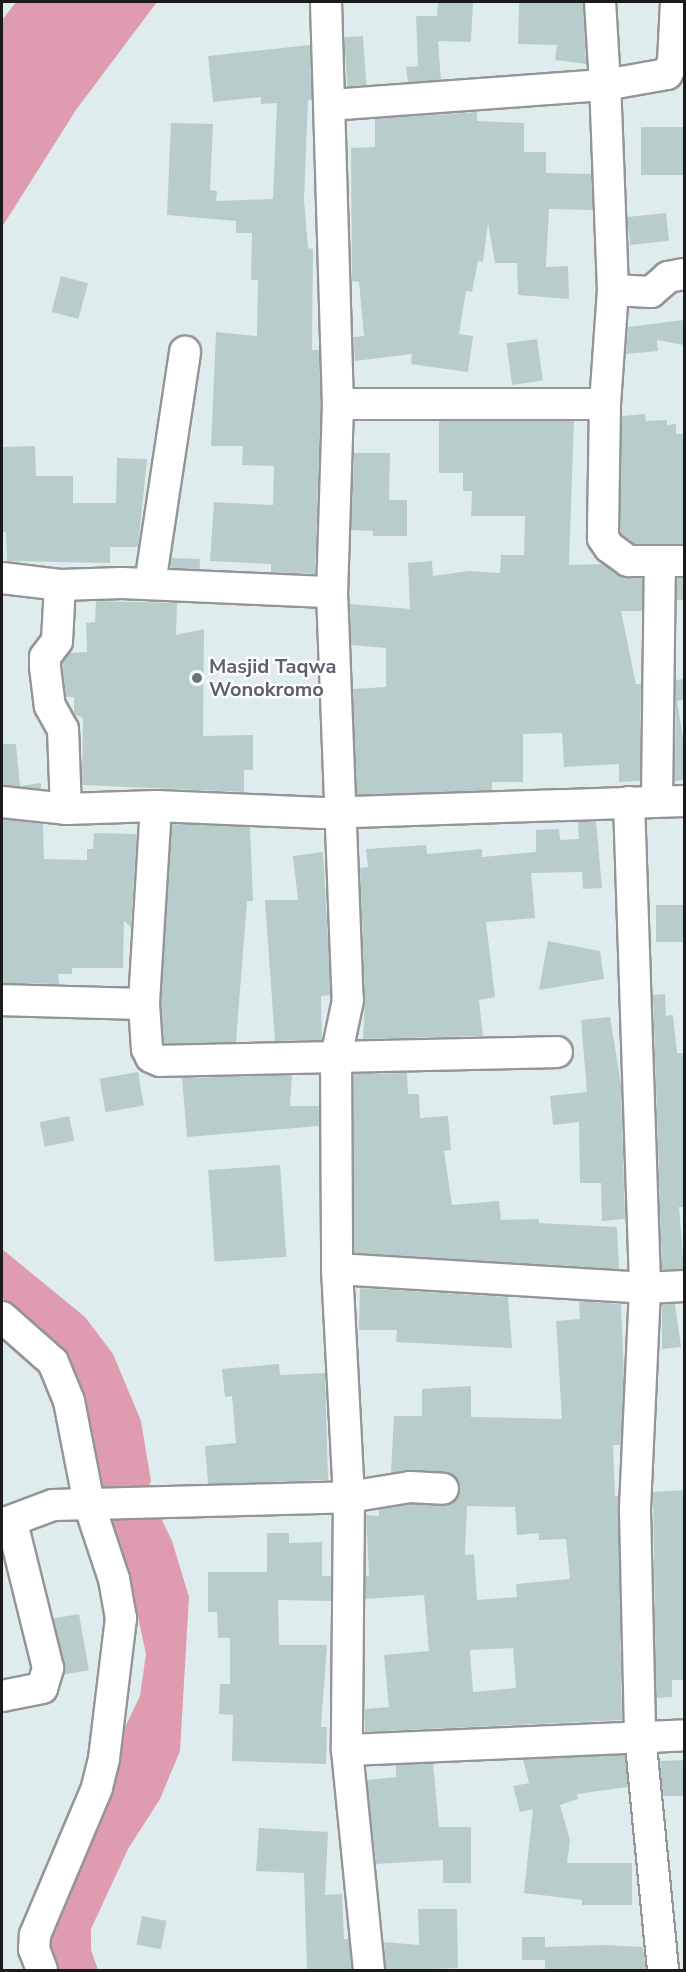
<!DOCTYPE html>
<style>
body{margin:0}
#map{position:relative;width:686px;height:1972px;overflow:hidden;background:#dfeced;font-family:"Nunito Sans",sans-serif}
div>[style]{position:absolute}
.water>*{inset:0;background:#df9cb1}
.building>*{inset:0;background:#b8cdcb;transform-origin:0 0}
.roads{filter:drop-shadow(2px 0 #959595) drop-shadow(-2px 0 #959595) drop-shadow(0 2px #959595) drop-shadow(0 -2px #959595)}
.minor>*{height:30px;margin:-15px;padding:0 15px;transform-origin:15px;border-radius:15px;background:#fff}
.dots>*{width:16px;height:16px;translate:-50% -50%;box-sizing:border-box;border:3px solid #fff;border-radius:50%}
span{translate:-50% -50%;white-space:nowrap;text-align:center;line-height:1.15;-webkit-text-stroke:4.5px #fff;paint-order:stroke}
.worship-label{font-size:20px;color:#5b616d;font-weight:700}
.left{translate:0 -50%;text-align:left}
.frame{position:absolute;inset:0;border:3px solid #1b1b1b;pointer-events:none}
</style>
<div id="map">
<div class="water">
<i style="clip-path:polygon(16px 2px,157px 2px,76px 110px,2px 227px,2px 20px)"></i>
<i style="clip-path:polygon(evenodd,2px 1249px,85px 1317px,113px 1354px,141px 1421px,151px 1481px,147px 1489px,172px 1541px,189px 1597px,180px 1751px,160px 1799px,128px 1849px,91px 1929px,91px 1950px,98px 1970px,52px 1970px,44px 1941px,117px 1744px,140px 1696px,146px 1654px,135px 1603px,47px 1371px,2px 1325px,2px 1249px,99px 1488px,116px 1494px,116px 1517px,105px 1518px,99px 1488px)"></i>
</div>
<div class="building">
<i style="clip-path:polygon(438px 2px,473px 2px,471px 42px,438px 41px,441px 80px,408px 82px,406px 67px,418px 66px,416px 16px,437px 16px)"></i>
<i style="clip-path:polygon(519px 2px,583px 2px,586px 64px,555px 60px,557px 45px,518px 44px)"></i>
<i style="left:363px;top:36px;width:49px;height:19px;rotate:86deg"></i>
<i style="clip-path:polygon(310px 45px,312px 100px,308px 100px,304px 199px,308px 248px,313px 249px,312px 350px,319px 350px,321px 404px,315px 574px,271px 572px,271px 564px,210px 561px,214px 502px,273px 505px,274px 466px,242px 465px,243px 446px,211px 446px,216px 332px,257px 336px,258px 280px,251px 280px,252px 233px,236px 233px,236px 221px,167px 215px,171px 123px,213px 124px,210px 190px,217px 191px,216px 201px,273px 199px,277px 103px,261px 104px,261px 97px,213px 102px,208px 56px)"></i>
<i style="clip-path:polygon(477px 112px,477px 121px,524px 123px,524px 152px,546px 152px,546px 173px,591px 174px,593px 210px,549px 209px,546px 267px,568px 266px,569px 299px,518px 295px,517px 263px,495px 263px,488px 223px,483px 262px,478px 261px,472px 292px,466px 291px,459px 334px,473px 336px,468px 372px,411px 364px,412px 354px,355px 361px,353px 337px,364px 336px,359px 282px,352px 281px,351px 148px,375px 147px,375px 119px)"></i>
<i style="left:684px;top:127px;width:48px;height:43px;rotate:90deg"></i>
<i style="left:666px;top:213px;width:28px;height:39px;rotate:84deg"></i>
<i style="left:61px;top:276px;width:28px;height:37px;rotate:15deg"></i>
<i style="clip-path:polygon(684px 320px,684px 345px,657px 340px,658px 351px,626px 354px,628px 327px)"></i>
<i style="left:537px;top:339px;width:42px;height:31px;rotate:82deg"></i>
<i style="clip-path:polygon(645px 414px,646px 421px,667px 420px,667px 425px,676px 424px,676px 434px,683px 434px,684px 544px,634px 544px,620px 533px,622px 416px)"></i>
<i style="clip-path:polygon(439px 421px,574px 421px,569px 565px,603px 564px,618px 575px,643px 578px,642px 611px,621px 611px,636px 684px,641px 684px,640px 781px,619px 782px,619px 764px,564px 767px,562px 733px,523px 734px,523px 782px,492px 782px,492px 790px,357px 795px,353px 689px,386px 687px,386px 648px,351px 645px,350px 604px,410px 609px,408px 563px,432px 561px,433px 576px,469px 571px,500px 573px,501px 555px,524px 555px,525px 516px,471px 516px,472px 491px,463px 491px,463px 473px,439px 473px)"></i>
<i style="clip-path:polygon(35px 446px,36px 476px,73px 476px,73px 503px,116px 503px,117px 458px,147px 459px,138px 547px,110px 547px,110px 563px,7px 561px,6px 532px,2px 532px,2px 447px)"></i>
<i style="clip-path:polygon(354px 453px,390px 453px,389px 500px,407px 500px,407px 536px,373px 536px,373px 531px,351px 530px)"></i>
<i style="left:171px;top:558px;width:29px;height:10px;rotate:2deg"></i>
<i style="left:677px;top:578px;width:7px;height:22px"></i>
<i style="clip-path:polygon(96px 601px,177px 603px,176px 635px,204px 629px,203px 736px,253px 735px,253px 770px,244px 770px,244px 792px,82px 785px,83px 718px,74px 714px,74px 697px,66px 697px,62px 663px,70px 653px,87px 652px,86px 623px,95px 622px)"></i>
<i style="clip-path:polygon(684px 679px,684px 700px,677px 701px,684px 744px,684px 780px,675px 781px,676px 680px)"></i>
<i style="clip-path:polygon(2px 744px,16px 744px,20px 786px,41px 783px,41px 789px,2px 785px)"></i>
<i style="clip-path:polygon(2px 819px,43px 824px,44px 859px,87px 860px,87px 849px,93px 849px,94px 833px,137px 834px,131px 927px,124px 921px,123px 968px,72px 968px,72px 974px,58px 974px,59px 984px,2px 983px)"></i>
<i style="clip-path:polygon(596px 821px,602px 888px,583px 889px,582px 872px,531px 873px,535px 918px,486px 922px,495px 997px,479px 1000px,483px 1036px,363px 1039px,365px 999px,360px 868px,368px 867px,366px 849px,426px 845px,427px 854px,482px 849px,482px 857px,536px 852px,536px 830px,559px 829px,560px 840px,579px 839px,578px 822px)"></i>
<i style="clip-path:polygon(172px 824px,250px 827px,253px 901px,247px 901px,236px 1042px,164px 1044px,161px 1004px)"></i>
<i style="clip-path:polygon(323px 852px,331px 995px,321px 996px,322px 1040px,275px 1041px,265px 900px,298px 900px,293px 856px)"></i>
<i style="left:684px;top:905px;width:37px;height:28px;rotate:90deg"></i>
<i style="clip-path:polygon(548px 941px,600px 951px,604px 979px,539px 990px)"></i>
<i style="clip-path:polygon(665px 994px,666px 1016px,673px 1015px,677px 1053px,684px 1053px,684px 1207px,679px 1207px,684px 1269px,662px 1270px,653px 995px)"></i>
<i style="clip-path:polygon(610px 1017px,621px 1084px,625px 1219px,602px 1221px,601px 1183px,580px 1183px,579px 1122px,553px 1125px,550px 1096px,587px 1092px,581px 1020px)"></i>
<i style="left:138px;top:1072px;width:34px;height:39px;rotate:80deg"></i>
<i style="clip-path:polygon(407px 1073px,408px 1094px,419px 1094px,420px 1118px,448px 1116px,451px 1150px,444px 1151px,452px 1205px,499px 1201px,501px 1220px,539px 1219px,539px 1223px,617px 1227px,619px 1269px,354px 1253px,353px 1074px)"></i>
<i style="clip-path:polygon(292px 1075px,290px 1106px,319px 1106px,319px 1126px,187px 1137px,182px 1078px)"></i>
<i style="left:69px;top:1116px;width:25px;height:30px;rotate:78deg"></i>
<i style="left:280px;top:1165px;width:92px;height:72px;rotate:86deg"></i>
<i style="clip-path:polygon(360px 1288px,508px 1297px,512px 1348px,396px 1342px,397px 1330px,359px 1330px)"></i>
<i style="clip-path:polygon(evenodd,579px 1301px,621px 1304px,624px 1376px,621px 1445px,613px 1445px,615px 1496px,618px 1496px,622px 1720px,365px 1732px,365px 1709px,389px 1707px,384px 1655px,429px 1651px,424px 1595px,365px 1599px,366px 1576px,369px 1576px,366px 1515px,379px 1516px,379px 1509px,411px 1504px,450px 1505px,460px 1491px,458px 1481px,445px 1472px,391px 1473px,394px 1416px,422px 1416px,422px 1389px,471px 1386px,471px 1417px,562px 1419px,556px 1321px,580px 1319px,579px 1301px,467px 1506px,515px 1507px,517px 1535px,539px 1533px,539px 1540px,566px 1539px,570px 1579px,516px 1584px,517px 1597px,477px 1600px,474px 1554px,465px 1555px,467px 1506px,579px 1301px,513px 1648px,516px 1688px,473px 1692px,470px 1650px,513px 1648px)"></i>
<i style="clip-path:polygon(662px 1304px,675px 1304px,681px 1347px,662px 1349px)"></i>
<i style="clip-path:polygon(279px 1364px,280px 1375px,325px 1373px,328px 1480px,208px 1484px,205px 1446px,236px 1443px,232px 1396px,225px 1397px,222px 1369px)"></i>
<i style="clip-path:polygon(684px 1490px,684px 1680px,672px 1680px,672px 1697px,656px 1698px,653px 1492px)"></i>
<i style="clip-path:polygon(267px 1533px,289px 1533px,289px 1543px,322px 1542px,322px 1576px,331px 1576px,331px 1601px,278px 1600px,279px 1645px,327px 1645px,321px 1727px,327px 1727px,326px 1764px,232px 1761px,233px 1715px,219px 1714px,220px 1684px,230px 1684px,230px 1638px,218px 1638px,217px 1612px,208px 1612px,208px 1572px,267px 1572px)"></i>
<i style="left:79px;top:1614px;width:57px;height:26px;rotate:80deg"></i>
<i style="clip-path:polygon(625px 1755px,628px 1787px,577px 1794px,578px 1799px,560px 1805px,570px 1840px,567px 1863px,632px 1863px,632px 1905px,582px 1905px,582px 1900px,524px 1893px,533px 1809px,520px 1812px,513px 1786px,529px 1783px,523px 1759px)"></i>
<i style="clip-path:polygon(684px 1760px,684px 1796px,663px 1796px,660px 1761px)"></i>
<i style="clip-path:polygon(433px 1763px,439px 1827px,471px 1827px,471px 1883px,443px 1883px,443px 1860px,376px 1864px,367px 1780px,396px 1777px,396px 1765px)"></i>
<i style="clip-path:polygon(259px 1828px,328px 1832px,325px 1895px,342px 1894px,344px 1939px,349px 1939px,352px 1971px,307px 1971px,304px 1873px,256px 1871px)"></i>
<i style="clip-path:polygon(418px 1909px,457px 1909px,458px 1968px,386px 1971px,384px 1942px,419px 1945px)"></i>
<i style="left:142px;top:1916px;width:25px;height:29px;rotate:11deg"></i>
<i style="left:522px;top:1937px;width:23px;height:23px"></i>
<i style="clip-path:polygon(605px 1945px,643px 1947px,646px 1971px,545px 1971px,545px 1947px)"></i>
</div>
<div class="roads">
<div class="minor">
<i style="left:326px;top:2px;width:402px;rotate:88.3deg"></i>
<i style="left:338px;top:404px;width:188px;rotate:91.8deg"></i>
<i style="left:332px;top:592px;width:408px;rotate:87.8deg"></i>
<i style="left:348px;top:1000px;width:58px;rotate:101.9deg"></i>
<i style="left:336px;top:1057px;width:212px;rotate:89.7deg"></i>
<i style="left:337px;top:1269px;width:228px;rotate:87deg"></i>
<i style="left:349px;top:1497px;width:253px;rotate:90.5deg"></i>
<i style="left:347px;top:1750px;width:221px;rotate:84.3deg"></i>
<i style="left:330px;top:105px;width:276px;rotate:-4.2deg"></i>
<i style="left:605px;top:85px;width:83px;rotate:-93.4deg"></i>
<i style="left:613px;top:290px;width:38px;rotate:3deg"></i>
<i style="left:651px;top:292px;width:23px;rotate:-41deg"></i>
<i style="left:668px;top:277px;width:16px;rotate:-11deg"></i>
<i style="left:338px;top:404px;width:267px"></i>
<i style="left:605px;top:404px;width:134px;rotate:90.9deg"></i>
<i style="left:603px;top:538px;width:11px;rotate:56deg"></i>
<i style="left:609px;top:547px;width:24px;rotate:36deg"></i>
<i style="left:628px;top:561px;width:56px"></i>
<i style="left:605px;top:404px;width:114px;rotate:-86deg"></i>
<i style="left:613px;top:290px;width:205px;rotate:-92.2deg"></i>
<i style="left:605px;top:85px;width:63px;rotate:-10.1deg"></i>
<i style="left:667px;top:74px;width:13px;rotate:-63deg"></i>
<i style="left:673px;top:62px;width:60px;rotate:-87.1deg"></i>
<i style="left:2px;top:578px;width:58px;rotate:6.9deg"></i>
<i style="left:60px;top:585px;width:62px;rotate:-1.8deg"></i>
<i style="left:122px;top:583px;width:210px;rotate:2.5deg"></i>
<i style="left:150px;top:584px;width:235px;rotate:-81.4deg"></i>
<i style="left:60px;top:585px;width:56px;rotate:93.1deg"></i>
<i style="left:57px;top:641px;width:20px;rotate:127deg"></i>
<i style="left:45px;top:657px;width:10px;rotate:90deg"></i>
<i style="left:45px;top:667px;width:39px;rotate:83deg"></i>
<i style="left:50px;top:706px;width:26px;rotate:61deg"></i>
<i style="left:63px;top:729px;width:80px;rotate:87.9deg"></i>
<i style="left:657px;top:800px;width:237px;rotate:-89.3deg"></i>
<i style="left:2px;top:802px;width:64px;rotate:6.2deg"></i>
<i style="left:66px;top:809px;width:90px;rotate:-1.9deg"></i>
<i style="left:156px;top:806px;width:167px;rotate:2.4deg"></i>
<i style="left:323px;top:813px;width:361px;rotate:-1.9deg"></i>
<i style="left:629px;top:802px;width:486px;rotate:88.1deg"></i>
<i style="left:645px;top:1288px;width:223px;rotate:92.6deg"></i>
<i style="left:635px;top:1511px;width:224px;rotate:88.7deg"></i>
<i style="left:640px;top:1735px;width:236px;rotate:84.4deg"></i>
<i style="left:156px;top:806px;width:198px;rotate:93.5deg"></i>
<i style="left:144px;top:1004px;width:45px;rotate:86.2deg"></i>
<i style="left:147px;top:1049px;width:9px;rotate:63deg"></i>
<i style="left:151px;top:1057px;width:10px;rotate:24deg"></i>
<i style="left:160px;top:1061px;width:397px;rotate:-1.3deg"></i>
<i style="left:2px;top:1000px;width:142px;rotate:1.6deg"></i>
<i style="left:337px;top:1269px;width:309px;rotate:3.5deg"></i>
<i style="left:645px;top:1288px;width:39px;rotate:-3deg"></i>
<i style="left:2px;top:1317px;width:68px;rotate:41.4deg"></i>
<i style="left:53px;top:1362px;width:42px;rotate:67.7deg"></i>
<i style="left:69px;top:1401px;width:105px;rotate:79deg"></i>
<i style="left:89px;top:1504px;width:79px;rotate:71.6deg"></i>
<i style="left:114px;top:1579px;width:40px;rotate:80deg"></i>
<i style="left:121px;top:1618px;width:142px;rotate:96.9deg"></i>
<i style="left:104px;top:1759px;width:30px;rotate:104deg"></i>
<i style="left:97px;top:1788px;width:160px;rotate:112.9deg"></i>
<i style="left:35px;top:1935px;width:14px;rotate:94deg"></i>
<i style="left:34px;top:1949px;width:22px;rotate:69deg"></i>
<i style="left:2px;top:1524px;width:54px;rotate:-20.4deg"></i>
<i style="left:53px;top:1505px;width:296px;rotate:-1.5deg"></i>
<i style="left:349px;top:1497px;width:62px;rotate:-9.3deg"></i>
<i style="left:410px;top:1487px;width:33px;rotate:3deg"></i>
<i style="left:2px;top:1696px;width:41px;rotate:-11.3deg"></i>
<i style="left:42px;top:1688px;width:21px;rotate:-73deg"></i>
<i style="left:48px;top:1668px;width:150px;rotate:-103.9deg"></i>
<i style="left:347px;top:1750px;width:337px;rotate:-2.5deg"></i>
</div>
</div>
<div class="dots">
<i style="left:197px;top:678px;background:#6b7280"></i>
</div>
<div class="worship-label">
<span class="left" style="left:209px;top:678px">Masjid Taqwa<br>Wonokromo</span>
</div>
<div class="frame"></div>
</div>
